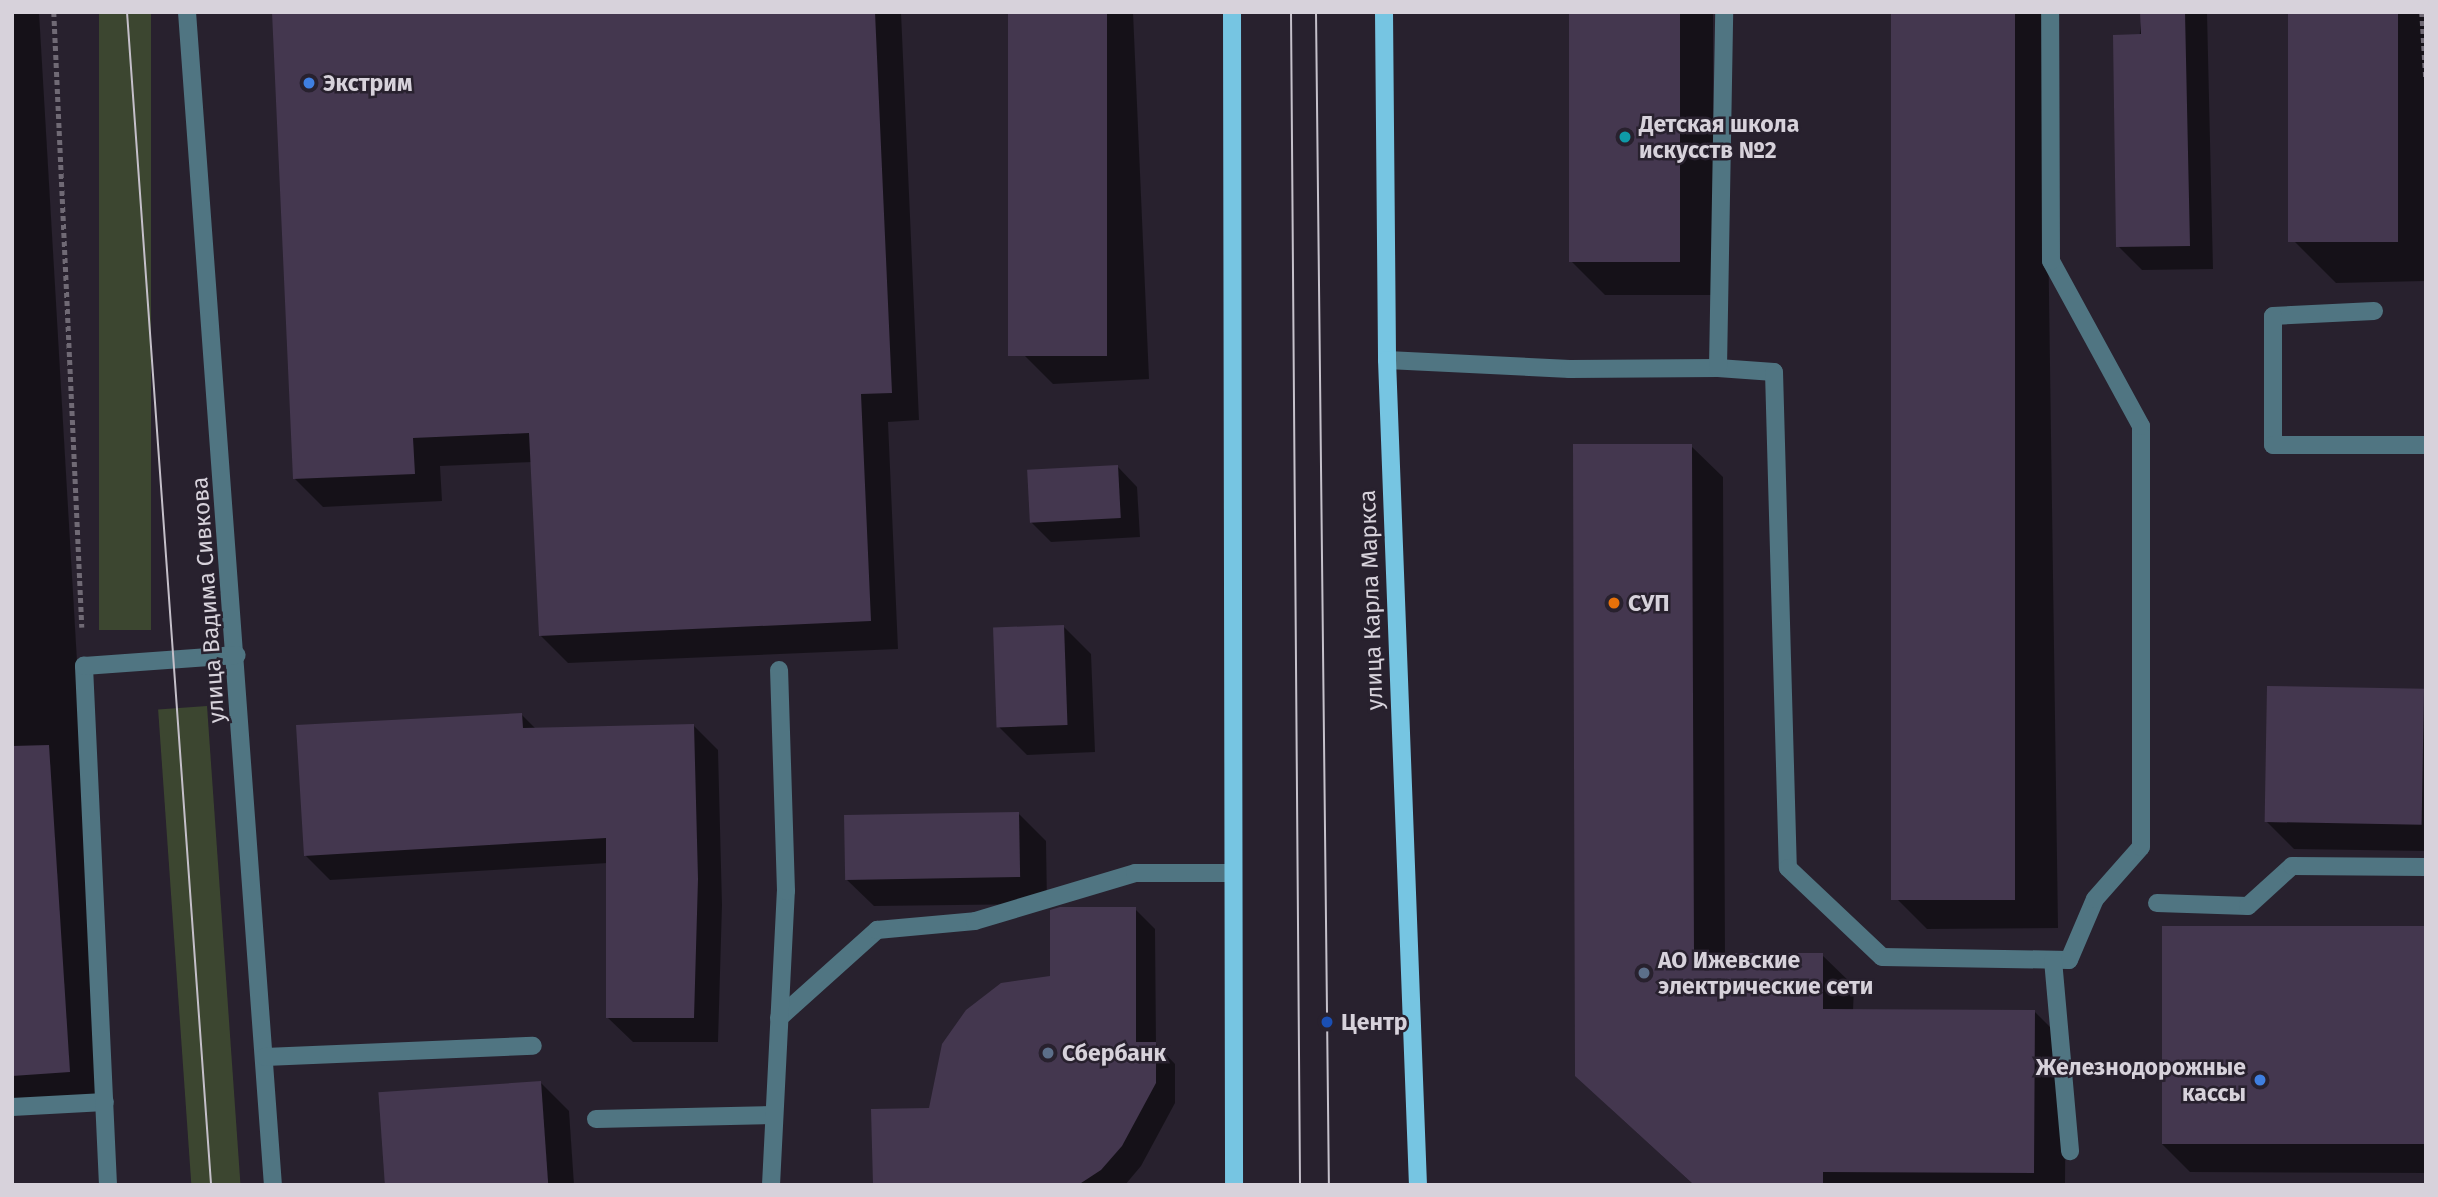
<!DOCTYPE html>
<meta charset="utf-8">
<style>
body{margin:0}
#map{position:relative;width:2438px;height:1197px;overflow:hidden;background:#28212e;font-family:"Fira Sans",sans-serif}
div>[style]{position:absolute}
.green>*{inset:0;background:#3c4630;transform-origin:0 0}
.shadow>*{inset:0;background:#0007}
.building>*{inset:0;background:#44374f;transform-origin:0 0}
.path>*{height:4.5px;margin-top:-2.25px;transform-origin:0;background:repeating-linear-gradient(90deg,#706a75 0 5px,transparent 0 8.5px)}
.minor>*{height:18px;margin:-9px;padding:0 9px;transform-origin:9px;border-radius:9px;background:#507582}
.major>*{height:18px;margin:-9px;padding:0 9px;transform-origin:9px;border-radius:9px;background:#76c5e2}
.tram>*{height:2px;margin:-1px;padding:0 1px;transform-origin:1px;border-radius:1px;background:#c5c0ca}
.dots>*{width:19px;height:19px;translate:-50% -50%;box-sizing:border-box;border:4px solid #28212e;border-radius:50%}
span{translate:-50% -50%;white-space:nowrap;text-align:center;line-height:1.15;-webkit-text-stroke:5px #28212e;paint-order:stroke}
.poi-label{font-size:23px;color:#d7d2db;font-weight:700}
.left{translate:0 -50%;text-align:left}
.right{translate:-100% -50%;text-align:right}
.street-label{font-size:23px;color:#d7d2db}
.frame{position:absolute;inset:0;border:14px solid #d7d2db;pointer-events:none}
</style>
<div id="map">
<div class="green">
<i style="left:99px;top:12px;width:52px;height:618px"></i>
<i style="left:207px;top:706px;width:480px;height:49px;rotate:86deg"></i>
</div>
<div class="shadow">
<i style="clip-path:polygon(12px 12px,39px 12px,103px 1105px,12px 1112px)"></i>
<i style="clip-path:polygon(274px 12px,901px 12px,919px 420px,888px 422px,898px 649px,568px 663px,540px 635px,533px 462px,440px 466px,442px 501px,323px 507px,295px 479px)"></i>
<i style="clip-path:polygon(1010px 12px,1133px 12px,1149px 379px,1053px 384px,1025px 356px)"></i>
<i style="clip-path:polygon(1571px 12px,1713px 12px,1713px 295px,1605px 295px,1571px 261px)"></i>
<i style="clip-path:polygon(1893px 12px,2045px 12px,2058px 928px,1927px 929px,1898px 900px)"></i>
<i style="clip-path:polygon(2142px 12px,2207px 12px,2213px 269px,2142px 270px,2118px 246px)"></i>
<i style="clip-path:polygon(2289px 12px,2426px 12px,2426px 281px,2336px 283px,2294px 241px)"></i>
<i style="clip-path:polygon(1691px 446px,1723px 477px,1725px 955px,1822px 955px,1854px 986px,1853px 1011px,2034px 1011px,2066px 1043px,2065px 1185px,1694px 1185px,1609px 1107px)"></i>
<i style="clip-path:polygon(1118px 467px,1137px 487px,1140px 537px,1051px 542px,1031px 522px)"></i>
<i style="clip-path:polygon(1063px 626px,1091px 654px,1095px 752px,1027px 755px,999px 727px)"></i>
<i style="clip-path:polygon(2423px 690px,2426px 851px,2294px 849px,2266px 821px)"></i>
<i style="clip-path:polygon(522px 715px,536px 729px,694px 726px,718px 750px,722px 905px,718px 1042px,633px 1042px,608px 1018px,608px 863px,330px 880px,305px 855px)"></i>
<i style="clip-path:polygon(1018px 813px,1046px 841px,1047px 904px,874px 906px,846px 879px)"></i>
<i style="clip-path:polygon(1135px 909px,1155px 929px,1156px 1044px,1175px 1064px,1175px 1103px,1141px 1166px,1125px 1185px,875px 1185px,931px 1110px,1052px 977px)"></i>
<i style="clip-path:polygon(2426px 930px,2426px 1173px,2190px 1172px,2162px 1144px)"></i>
<i style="clip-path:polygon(541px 1083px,569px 1111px,574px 1185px,387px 1185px)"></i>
</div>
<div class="building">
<i style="clip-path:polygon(272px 12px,875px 12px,892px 393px,861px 394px,871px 621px,539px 636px,529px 433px,413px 438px,415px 474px,293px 479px)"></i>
<i style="left:1008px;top:12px;width:99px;height:344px"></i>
<i style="left:1569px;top:12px;width:111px;height:250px"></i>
<i style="left:1891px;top:12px;width:124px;height:888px"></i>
<i style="clip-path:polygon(2140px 12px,2185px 12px,2190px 246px,2116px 247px,2113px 35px,2141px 34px)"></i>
<i style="left:2288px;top:12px;width:110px;height:230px"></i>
<i style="clip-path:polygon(1573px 444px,1692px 444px,1694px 953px,1823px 953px,1823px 1009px,2035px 1010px,2034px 1173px,1823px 1172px,1823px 1185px,1694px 1185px,1575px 1076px)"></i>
<i style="left:1118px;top:465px;width:53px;height:91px;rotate:87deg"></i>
<i style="left:1064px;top:625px;width:100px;height:71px;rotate:88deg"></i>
<i style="left:2267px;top:686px;width:157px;height:136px;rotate:1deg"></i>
<i style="clip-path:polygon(522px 713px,523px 728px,694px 724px,698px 879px,694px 1018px,606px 1018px,606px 838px,304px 856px,296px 725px)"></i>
<i style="clip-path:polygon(49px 745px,70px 1072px,12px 1076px,12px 746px)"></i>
<i style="left:1019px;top:812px;width:65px;height:175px;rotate:89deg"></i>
<i style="clip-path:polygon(1060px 907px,1136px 907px,1136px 1042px,1156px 1042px,1156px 1083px,1122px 1146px,1101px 1170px,1078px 1185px,873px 1185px,871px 1109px,929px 1108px,942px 1044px,966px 1010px,1001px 983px,1050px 976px,1050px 910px)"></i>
<i style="left:2162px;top:926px;width:264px;height:218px"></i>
<i style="left:541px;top:1081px;width:104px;height:163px;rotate:86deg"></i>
</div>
<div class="path">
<i style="left:54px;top:12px;width:616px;rotate:87.39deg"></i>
<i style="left:2422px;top:12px;width:67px;rotate:86.6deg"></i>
</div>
<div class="minor">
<i style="left:187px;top:12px;width:1176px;rotate:85.81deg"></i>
<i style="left:2374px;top:311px;width:101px;rotate:177.2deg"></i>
<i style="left:2273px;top:316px;width:129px;rotate:90deg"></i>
<i style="left:2273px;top:445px;width:153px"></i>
<i style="left:1387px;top:360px;width:183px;rotate:2.8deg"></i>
<i style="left:1570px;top:369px;width:148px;rotate:-0.4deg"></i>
<i style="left:1718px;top:368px;width:56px;rotate:4.1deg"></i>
<i style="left:1774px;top:372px;width:496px;rotate:88.4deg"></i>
<i style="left:1788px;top:868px;width:129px;rotate:43.4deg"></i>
<i style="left:1882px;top:957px;width:187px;rotate:0.9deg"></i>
<i style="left:2069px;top:960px;width:66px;rotate:-66.9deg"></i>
<i style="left:2095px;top:899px;width:69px;rotate:-48.5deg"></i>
<i style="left:2141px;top:847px;width:421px;rotate:-90deg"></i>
<i style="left:2141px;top:426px;width:188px;rotate:-118.6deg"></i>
<i style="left:2051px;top:261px;width:249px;rotate:-90.2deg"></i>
<i style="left:1718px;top:368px;width:356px;rotate:-89deg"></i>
<i style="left:2157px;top:903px;width:91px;rotate:1.9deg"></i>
<i style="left:2248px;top:906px;width:59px;rotate:-42.3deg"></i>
<i style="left:2292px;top:866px;width:134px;rotate:0.4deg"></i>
<i style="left:2053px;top:960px;width:192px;rotate:84.9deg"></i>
<i style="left:779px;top:1018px;width:132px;rotate:-41.9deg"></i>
<i style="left:877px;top:930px;width:98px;rotate:-5.2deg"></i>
<i style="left:975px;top:921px;width:167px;rotate:-16.7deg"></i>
<i style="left:1135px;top:873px;width:98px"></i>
<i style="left:265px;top:1057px;width:268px;rotate:-2.4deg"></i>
<i style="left:12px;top:1107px;width:93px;rotate:-3.1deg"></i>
<i style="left:596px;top:1119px;width:178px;rotate:-1.3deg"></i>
<i style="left:108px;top:1185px;width:520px;rotate:-92.65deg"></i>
<i style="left:84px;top:666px;width:153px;rotate:-4.1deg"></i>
<i style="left:771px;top:1185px;width:294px;rotate:-87.1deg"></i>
<i style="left:786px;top:891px;width:221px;rotate:-91.8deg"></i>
</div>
<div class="major">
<i style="left:1232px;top:12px;width:1173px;rotate:89.9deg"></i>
<i style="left:1384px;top:12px;width:348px;rotate:89.5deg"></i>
<i style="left:1387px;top:360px;width:826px;rotate:87.85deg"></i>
</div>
<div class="tram">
<i style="left:127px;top:12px;width:1176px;rotate:85.9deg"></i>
<i style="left:1291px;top:12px;width:1173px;rotate:89.56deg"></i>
<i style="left:1316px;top:12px;width:1173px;rotate:89.37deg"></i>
</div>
<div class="dots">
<i style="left:309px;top:83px;background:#3f7fe0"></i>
<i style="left:1625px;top:137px;background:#0f9aa8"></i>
<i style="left:1614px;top:603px;background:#e8710a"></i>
<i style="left:1644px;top:973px;background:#5c6f8a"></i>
<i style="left:1327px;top:1022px;background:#1a4fb4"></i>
<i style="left:1048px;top:1053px;background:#5c6f8a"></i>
<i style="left:2260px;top:1080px;background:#3f7fe0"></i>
</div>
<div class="poi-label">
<span class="left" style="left:323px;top:83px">Экстрим</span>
<span class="left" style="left:1639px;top:137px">Детская школа<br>искусств №2</span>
<span class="left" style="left:1628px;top:603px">СУП</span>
<span class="left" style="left:1658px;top:973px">АО Ижевские<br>электрические сети</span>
<span class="left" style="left:1341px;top:1022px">Центр</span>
<span class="left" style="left:1062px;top:1053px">Сбербанк</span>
<span class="right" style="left:2246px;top:1080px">Железнодорожные<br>кассы</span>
</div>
<div class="street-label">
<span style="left:208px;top:600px;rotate:-94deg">улица Вадима Сивкова</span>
<span style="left:1371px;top:600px;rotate:-92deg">улица Карла Маркса</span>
</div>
<div class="frame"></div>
</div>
